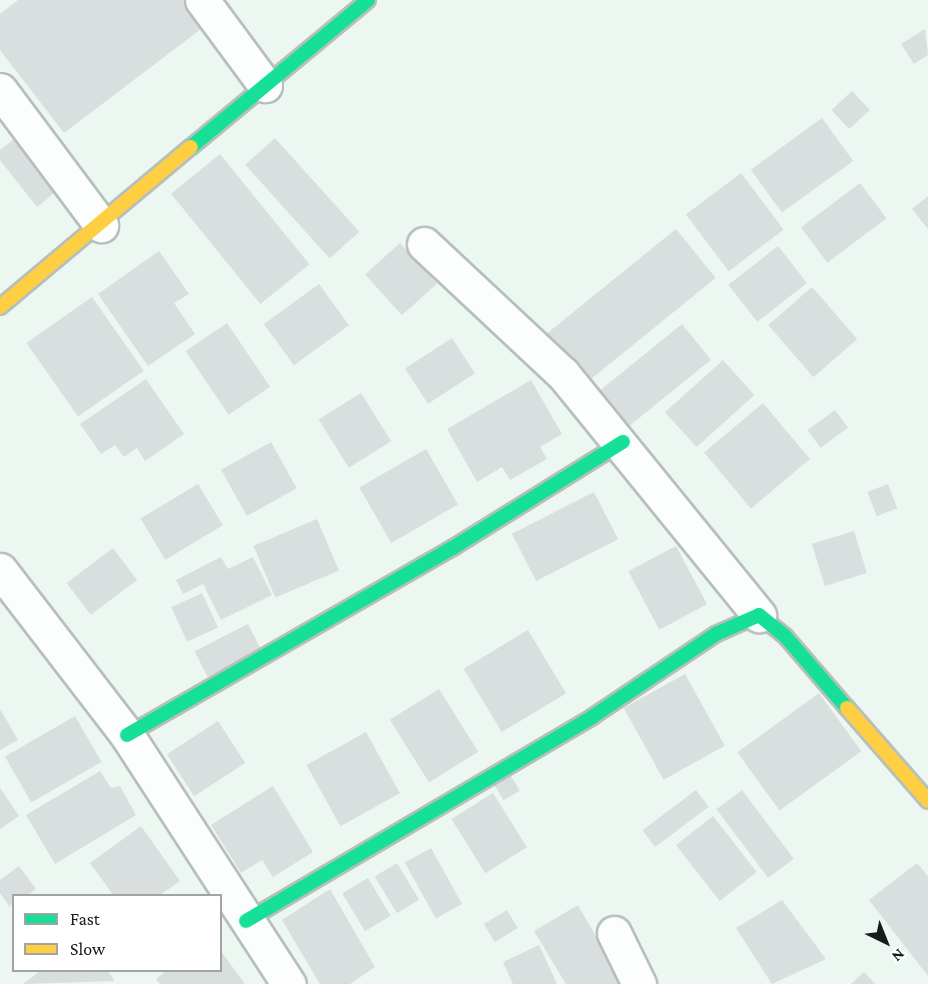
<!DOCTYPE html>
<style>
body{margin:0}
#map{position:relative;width:928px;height:984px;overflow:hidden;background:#ecf7f2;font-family:"Crimson Pro",serif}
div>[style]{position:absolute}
.building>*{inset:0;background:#d9dede;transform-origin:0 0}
.roads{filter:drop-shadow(2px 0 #b7bfbc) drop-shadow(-2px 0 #b7bfbc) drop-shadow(0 2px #b7bfbc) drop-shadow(0 -2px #b7bfbc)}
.street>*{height:33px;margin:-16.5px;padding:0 16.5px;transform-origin:16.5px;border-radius:16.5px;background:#fcfefd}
.fast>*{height:14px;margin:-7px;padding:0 7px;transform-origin:7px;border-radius:7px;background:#16e098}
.slow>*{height:14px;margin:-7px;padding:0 7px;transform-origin:7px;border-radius:7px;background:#ffcf43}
span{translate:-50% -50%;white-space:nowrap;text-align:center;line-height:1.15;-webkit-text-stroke:4.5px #fff;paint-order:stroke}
.legend{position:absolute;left:12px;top:894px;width:210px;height:78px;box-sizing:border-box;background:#fff;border:2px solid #a1a4a3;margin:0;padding:8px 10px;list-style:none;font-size:18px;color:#151c19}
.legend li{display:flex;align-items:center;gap:12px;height:30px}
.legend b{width:30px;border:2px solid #a1a4a3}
.north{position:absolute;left:856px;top:912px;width:60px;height:60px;-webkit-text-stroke:4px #fff;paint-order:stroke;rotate:137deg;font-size:16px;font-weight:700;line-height:24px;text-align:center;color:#151c19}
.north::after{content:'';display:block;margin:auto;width:21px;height:27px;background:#151c19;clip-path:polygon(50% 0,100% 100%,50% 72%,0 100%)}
</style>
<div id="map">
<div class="building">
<i style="clip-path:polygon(18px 0,185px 0,205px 26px,64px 133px,0 50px,0 14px)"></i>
<i style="clip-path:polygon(925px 29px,928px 55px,914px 64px,901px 44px)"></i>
<i style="left:852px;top:91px;width:26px;height:28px;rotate:47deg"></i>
<i style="left:822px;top:118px;width:53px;height:88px;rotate:54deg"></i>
<i style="clip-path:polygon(27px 129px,69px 181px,37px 207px,0 160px,0 150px)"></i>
<i style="left:275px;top:138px;width:126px;height:40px;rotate:48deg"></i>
<i style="left:220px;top:154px;width:142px;height:63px;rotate:51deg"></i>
<i style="left:741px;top:173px;width:71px;height:69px;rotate:53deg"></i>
<i style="left:860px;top:183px;width:44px;height:74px;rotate:53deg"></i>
<i style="clip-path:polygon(928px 196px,928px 229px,912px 209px)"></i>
<i style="left:676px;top:229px;width:63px;height:172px;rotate:51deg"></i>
<i style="left:400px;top:243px;width:55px;height:47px;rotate:48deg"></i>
<i style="left:778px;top:246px;width:47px;height:63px;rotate:52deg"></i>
<i style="clip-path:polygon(159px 251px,189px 294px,174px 303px,195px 334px,148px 366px,98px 294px)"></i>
<i style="left:319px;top:284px;width:51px;height:68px;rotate:54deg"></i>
<i style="left:812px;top:287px;width:69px;height:58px;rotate:49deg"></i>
<i style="left:92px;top:297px;width:90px;height:80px;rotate:55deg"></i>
<i style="left:227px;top:323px;width:77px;height:50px;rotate:56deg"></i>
<i style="left:682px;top:324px;width:46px;height:131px;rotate:51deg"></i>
<i style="left:452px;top:338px;width:42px;height:56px;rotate:57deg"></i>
<i style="left:723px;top:360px;width:47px;height:78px;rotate:48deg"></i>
<i style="clip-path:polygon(146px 379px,184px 434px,145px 461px,137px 448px,124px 457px,115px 445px,101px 454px,80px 424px)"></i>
<i style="clip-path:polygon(531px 380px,562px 434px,540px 447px,547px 459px,510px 480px,502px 467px,477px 482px,447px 429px)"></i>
<i style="left:361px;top:393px;width:57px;height:50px;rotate:58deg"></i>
<i style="left:763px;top:403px;width:73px;height:77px;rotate:50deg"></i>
<i style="left:835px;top:410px;width:22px;height:34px;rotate:54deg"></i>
<i style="left:271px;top:442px;width:53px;height:57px;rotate:61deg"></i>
<i style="left:426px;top:449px;width:64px;height:77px;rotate:60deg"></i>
<i style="left:198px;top:484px;width:48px;height:67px;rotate:59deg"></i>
<i style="left:888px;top:484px;width:26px;height:22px;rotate:69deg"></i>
<i style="left:594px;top:492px;width:53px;height:92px;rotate:63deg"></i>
<i style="left:317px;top:519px;width:56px;height:69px;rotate:67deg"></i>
<i style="left:854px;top:531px;width:44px;height:44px;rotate:73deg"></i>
<i style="left:676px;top:546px;width:66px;height:54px;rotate:62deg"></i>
<i style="left:113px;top:548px;width:40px;height:58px;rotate:53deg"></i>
<i style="clip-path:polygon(221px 557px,228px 569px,253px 557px,272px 595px,221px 620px,203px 584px,183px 594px,176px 580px)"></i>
<i style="left:202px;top:593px;width:38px;height:34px;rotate:65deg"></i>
<i style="left:248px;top:624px;width:29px;height:60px;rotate:63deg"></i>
<i style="left:528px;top:630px;width:74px;height:75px;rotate:59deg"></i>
<i style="left:685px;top:674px;width:82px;height:70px;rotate:61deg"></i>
<i style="left:439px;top:689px;width:74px;height:58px;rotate:58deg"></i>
<i style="left:819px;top:693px;width:72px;height:101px;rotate:54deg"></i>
<i style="clip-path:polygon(0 709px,18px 740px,0 750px)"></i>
<i style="left:75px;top:716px;width:53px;height:81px;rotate:60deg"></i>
<i style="left:218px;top:721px;width:50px;height:61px;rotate:57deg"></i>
<i style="left:366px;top:732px;width:70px;height:68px;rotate:61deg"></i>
<i style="clip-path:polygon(100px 771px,111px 788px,120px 786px,136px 815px,55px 864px,26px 815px)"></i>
<i style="left:511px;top:776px;width:17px;height:19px;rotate:59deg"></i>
<i style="clip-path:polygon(273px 786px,313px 852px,273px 877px,262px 860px,241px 873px,211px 825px)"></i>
<i style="clip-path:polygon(0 788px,19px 816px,0 829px)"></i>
<i style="left:696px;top:790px;width:21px;height:67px;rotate:53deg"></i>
<i style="left:742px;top:790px;width:86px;height:32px;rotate:53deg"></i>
<i style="left:493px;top:793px;width:64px;height:49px;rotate:58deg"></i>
<i style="left:713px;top:816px;width:71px;height:47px;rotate:52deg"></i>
<i style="clip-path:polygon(141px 826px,180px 881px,159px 896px,114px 896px,90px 863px)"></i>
<i style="left:431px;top:848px;width:64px;height:30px;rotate:61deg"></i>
<i style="left:397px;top:863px;width:43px;height:26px;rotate:59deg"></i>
<i style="clip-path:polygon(917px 863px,928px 876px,928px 976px,869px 900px)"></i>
<i style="clip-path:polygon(19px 866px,36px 889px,27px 896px,14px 896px,10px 907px,0 893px,0 880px)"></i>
<i style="left:368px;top:878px;width:44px;height:30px;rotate:59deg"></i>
<i style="clip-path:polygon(330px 889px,375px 967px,350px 984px,320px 984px,282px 920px)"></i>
<i style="clip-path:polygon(782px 900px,826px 959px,772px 984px,736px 928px)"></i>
<i style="clip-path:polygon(578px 905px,623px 984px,566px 984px,534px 931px)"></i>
<i style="left:507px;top:910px;width:21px;height:27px;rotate:59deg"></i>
<i style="clip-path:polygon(539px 945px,557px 984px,513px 984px,503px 962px)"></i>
<i style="clip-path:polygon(220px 950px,245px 984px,160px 984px,156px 979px,167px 970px,220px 970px)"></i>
<i style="clip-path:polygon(41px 970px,107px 970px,115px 981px,23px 984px)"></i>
<i style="clip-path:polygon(864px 972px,875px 984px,851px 984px)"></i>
</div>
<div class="roads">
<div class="street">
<i style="left:202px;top:0;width:106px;rotate:53.5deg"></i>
<i style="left:0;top:90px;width:169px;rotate:53.2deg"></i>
<i style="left:424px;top:244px;width:190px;rotate:43.1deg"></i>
<i style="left:563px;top:374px;width:311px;rotate:50.9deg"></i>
<i style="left:0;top:570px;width:208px;rotate:52.4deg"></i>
<i style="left:127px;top:735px;width:297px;rotate:57deg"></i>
<i style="left:614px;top:933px;width:57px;rotate:63.9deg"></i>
</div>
<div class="fast">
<i style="left:191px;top:147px;width:230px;rotate:-39.7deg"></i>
<i style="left:127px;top:735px;width:377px;rotate:-29.9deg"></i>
<i style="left:454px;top:547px;width:199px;rotate:-31.9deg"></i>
<i style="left:246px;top:921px;width:402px;rotate:-30.5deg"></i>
<i style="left:592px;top:717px;width:149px;rotate:-33.8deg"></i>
<i style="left:716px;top:634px;width:47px;rotate:-23.8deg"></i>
<i style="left:759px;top:615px;width:33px;rotate:39deg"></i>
<i style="left:785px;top:636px;width:95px;rotate:49.3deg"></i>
</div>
<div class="slow">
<i style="left:0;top:307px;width:249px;rotate:-40deg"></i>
<i style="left:847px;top:708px;width:123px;rotate:48.9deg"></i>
</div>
</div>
<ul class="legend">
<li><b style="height:8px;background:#16e098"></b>Fast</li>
<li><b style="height:8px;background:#ffcf43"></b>Slow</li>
</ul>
<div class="north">N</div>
</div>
